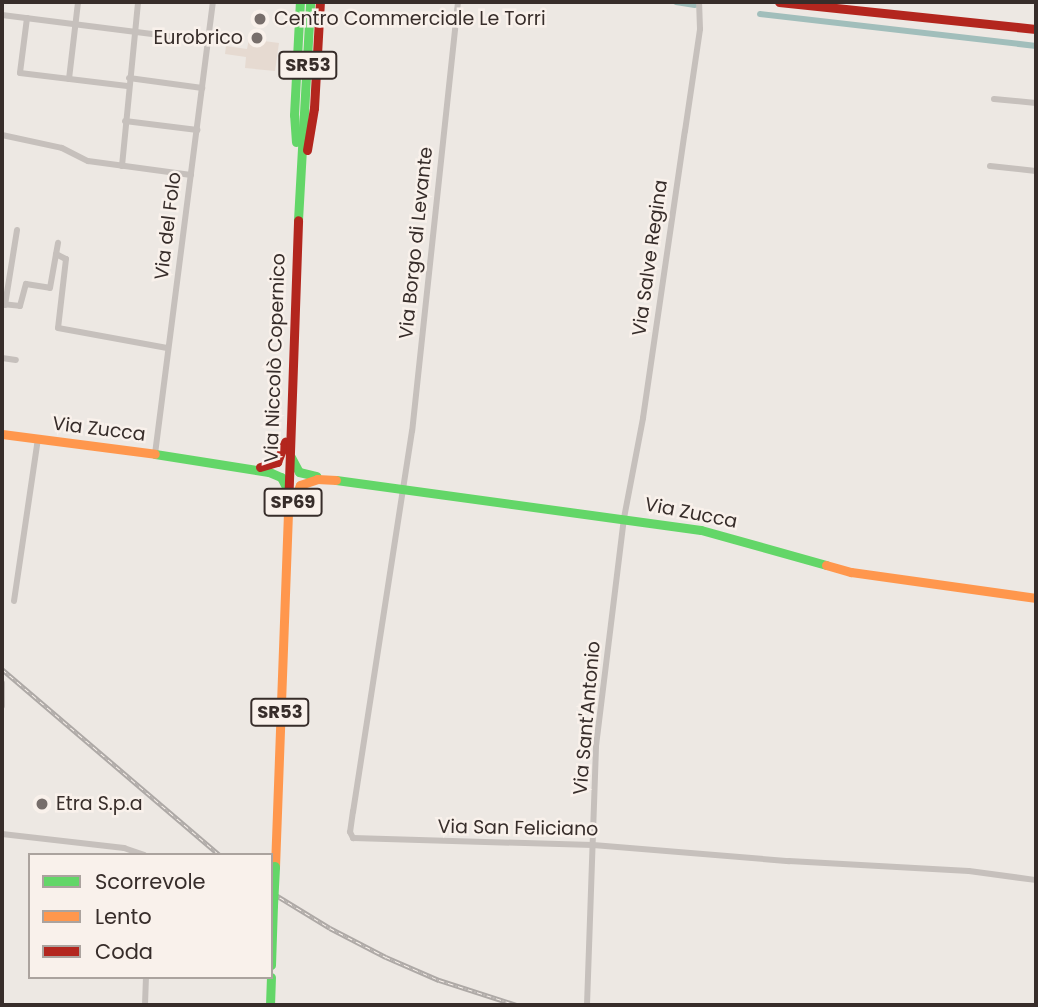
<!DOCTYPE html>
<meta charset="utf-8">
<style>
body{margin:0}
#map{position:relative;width:1038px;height:1007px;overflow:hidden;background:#ede8e3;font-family:Poppins,sans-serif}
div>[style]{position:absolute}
.plaza>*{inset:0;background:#e6dad1}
.canal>*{height:6px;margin:-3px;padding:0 3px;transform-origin:3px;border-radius:3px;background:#a1bebb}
.street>*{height:6px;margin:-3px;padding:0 3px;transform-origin:3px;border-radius:3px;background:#c6c0bc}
.fast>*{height:9px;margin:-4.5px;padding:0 4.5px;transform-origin:4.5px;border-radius:4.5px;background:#63d668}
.slow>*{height:9px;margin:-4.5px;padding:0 4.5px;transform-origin:4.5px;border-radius:4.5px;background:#ff974d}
.jam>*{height:9px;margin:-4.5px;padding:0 4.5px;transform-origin:4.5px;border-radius:4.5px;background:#b3261e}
.rail>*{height:4.5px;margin-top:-2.25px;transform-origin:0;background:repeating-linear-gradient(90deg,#f9f1eb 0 5px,#aea9a6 0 10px);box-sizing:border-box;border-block:2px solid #aea9a6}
.fast-bridge>*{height:10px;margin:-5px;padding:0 5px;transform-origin:5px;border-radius:5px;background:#63d668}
.dots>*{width:19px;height:19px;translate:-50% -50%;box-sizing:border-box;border:4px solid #f9f1eb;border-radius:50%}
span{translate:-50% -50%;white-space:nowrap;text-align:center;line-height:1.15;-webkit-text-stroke:5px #f9f1eb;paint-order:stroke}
.shield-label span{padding:2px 5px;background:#f9f1eb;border:2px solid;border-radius:5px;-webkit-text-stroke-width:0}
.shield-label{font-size:18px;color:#372d2a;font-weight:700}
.poi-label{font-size:19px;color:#372d2a}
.left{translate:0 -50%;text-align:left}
.right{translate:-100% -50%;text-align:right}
.street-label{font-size:19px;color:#372d2a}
.frame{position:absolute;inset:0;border:4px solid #372d2a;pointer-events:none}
.legend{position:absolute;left:28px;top:853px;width:245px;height:126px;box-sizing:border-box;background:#f9f1eb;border:2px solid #aba39e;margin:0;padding:9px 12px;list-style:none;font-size:21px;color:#372d2a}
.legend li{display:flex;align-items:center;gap:14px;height:35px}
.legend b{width:35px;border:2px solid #aba39e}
</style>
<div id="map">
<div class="plaza">
<i style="clip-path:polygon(249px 39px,279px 43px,275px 71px,245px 68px,246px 57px,225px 54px,226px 46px,247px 49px)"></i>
</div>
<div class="canal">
<i style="left:676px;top:2px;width:19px;rotate:9deg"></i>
<i style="left:760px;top:14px;width:278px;rotate:6.6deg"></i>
</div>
<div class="street">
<i style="left:458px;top:2px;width:431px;rotate:96.1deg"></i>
<i style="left:412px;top:431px;width:385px;rotate:98.8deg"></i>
<i style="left:353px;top:811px;width:21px;rotate:98deg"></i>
<i style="left:350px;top:832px;width:7px;rotate:63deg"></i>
<i style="left:353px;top:838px;width:240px;rotate:1.7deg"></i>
<i style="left:593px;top:845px;width:197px;rotate:4.7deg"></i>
<i style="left:789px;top:861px;width:180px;rotate:3.2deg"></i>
<i style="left:969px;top:871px;width:68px;rotate:7.7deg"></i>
<i style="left:2px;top:15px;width:191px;rotate:7.2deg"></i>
<i style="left:27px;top:18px;width:55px;rotate:97.3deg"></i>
<i style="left:20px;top:73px;width:108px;rotate:6.9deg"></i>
<i style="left:129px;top:78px;width:74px;rotate:7.8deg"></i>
<i style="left:69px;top:79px;width:78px;rotate:-83.3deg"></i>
<i style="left:994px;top:99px;width:42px;rotate:5.4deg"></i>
<i style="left:125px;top:121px;width:73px;rotate:7.1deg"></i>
<i style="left:2px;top:135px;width:61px;rotate:12.2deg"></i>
<i style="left:62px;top:148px;width:29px;rotate:27deg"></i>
<i style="left:88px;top:161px;width:104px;rotate:7.7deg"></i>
<i style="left:122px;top:166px;width:165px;rotate:-84.4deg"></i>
<i style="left:990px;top:166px;width:46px;rotate:6.2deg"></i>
<i style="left:56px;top:254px;width:11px;rotate:27deg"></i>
<i style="left:66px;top:259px;width:69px;rotate:96.6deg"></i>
<i style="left:58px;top:328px;width:111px;rotate:10.4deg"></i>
<i style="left:2px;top:304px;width:18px;rotate:6deg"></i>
<i style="left:20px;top:306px;width:23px;rotate:-75deg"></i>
<i style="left:26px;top:284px;width:24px;rotate:9deg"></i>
<i style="left:50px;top:288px;width:46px;rotate:-79.9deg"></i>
<i style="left:5px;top:305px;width:76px;rotate:-80.9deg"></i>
<i style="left:2px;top:358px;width:14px;rotate:8deg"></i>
<i style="left:155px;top:454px;width:456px;rotate:-82.7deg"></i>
<i style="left:14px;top:601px;width:164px;rotate:-81.6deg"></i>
<i style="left:2px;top:683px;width:23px;rotate:90deg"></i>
<i style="left:2px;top:834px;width:123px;rotate:6.5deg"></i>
<i style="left:124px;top:848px;width:21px;rotate:19deg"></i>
<i style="left:145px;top:1005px;width:28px;rotate:-88deg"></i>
<i style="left:587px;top:1005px;width:259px;rotate:-88deg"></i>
<i style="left:596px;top:746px;width:230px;rotate:-83deg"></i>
<i style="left:624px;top:518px;width:102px;rotate:-79.2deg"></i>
<i style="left:643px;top:418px;width:290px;rotate:-81.7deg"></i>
<i style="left:685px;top:131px;width:103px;rotate:-81.6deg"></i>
<i style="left:700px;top:29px;width:27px;rotate:-92deg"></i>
</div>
<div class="fast">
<i style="left:296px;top:142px;width:27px;rotate:-94deg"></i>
<i style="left:294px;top:115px;width:113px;rotate:-87deg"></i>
<i style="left:298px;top:220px;width:218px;rotate:-86.8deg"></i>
<i style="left:155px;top:454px;width:115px;rotate:9deg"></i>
<i style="left:269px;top:472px;width:13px;rotate:23deg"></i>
<i style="left:281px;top:477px;width:13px;rotate:63deg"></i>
<i style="left:291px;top:457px;width:17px;rotate:62deg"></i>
<i style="left:299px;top:472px;width:18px;rotate:13deg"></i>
<i style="left:336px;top:480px;width:368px;rotate:7.8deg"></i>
<i style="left:701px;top:530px;width:130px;rotate:15.6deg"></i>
<i style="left:271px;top:965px;width:59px;rotate:-88.1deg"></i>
<i style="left:270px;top:1005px;width:28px;rotate:-88deg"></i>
</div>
<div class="slow">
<i style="left:2px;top:434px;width:154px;rotate:7.4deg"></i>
<i style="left:293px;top:503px;width:19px;rotate:-69deg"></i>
<i style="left:300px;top:485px;width:18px;rotate:-19deg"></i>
<i style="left:317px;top:479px;width:19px;rotate:3deg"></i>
<i style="left:826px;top:565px;width:26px;rotate:16deg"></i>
<i style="left:851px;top:572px;width:187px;rotate:8deg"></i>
<i style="left:275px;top:867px;width:358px;rotate:-87.9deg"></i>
</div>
<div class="jam">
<i style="left:779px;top:2px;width:258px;rotate:6deg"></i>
<i style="left:307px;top:150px;width:43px;rotate:-80.5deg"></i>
<i style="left:314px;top:108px;width:106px;rotate:-86.8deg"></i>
<i style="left:260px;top:467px;width:18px;rotate:-16deg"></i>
<i style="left:277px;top:462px;width:22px;rotate:-68deg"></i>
<i style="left:288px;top:509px;width:289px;rotate:-88deg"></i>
</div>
<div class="rail">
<i style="left:2px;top:669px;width:287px;rotate:40.5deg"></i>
<i style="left:271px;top:892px;width:69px;rotate:31.4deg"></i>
<i style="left:330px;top:928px;width:63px;rotate:27.4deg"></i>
<i style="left:386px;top:957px;width:58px;rotate:23.5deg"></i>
<i style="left:439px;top:980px;width:82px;rotate:17.8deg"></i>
</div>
<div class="fast-bridge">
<i style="left:273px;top:906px;width:39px;rotate:-87deg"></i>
</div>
<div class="dots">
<i style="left:260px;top:19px;background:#776e6b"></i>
<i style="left:257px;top:38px;background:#776e6b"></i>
<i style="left:42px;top:804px;background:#776e6b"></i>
</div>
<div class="shield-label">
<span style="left:308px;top:65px">SR53</span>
<span style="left:293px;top:502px">SP69</span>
<span style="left:280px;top:712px">SR53</span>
</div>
<div class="poi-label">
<span class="left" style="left:274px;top:19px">Centro Commerciale Le Torri</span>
<span class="right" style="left:243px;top:38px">Eurobrico</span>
<span class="left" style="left:56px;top:804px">Etra S.p.a</span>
</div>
<div class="street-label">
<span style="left:168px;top:226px;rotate:-83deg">Via del Folo</span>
<span style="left:416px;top:243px;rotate:-84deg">Via Borgo di Levante</span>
<span style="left:650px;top:258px;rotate:-82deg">Via Salve Regina</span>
<span style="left:275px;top:358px;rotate:-88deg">Via Niccolò Copernico</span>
<span style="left:99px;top:429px;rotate:7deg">Via Zucca</span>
<span style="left:691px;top:513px;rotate:11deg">Via Zucca</span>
<span style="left:587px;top:718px;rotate:-85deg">Via Sant'Antonio</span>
<span style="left:518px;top:828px;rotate:1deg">Via San Feliciano</span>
</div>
<div class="frame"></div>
<ul class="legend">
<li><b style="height:9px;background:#63d668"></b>Scorrevole</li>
<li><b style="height:9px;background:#ff974d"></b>Lento</li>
<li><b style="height:9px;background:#b3261e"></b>Coda</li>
</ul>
</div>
